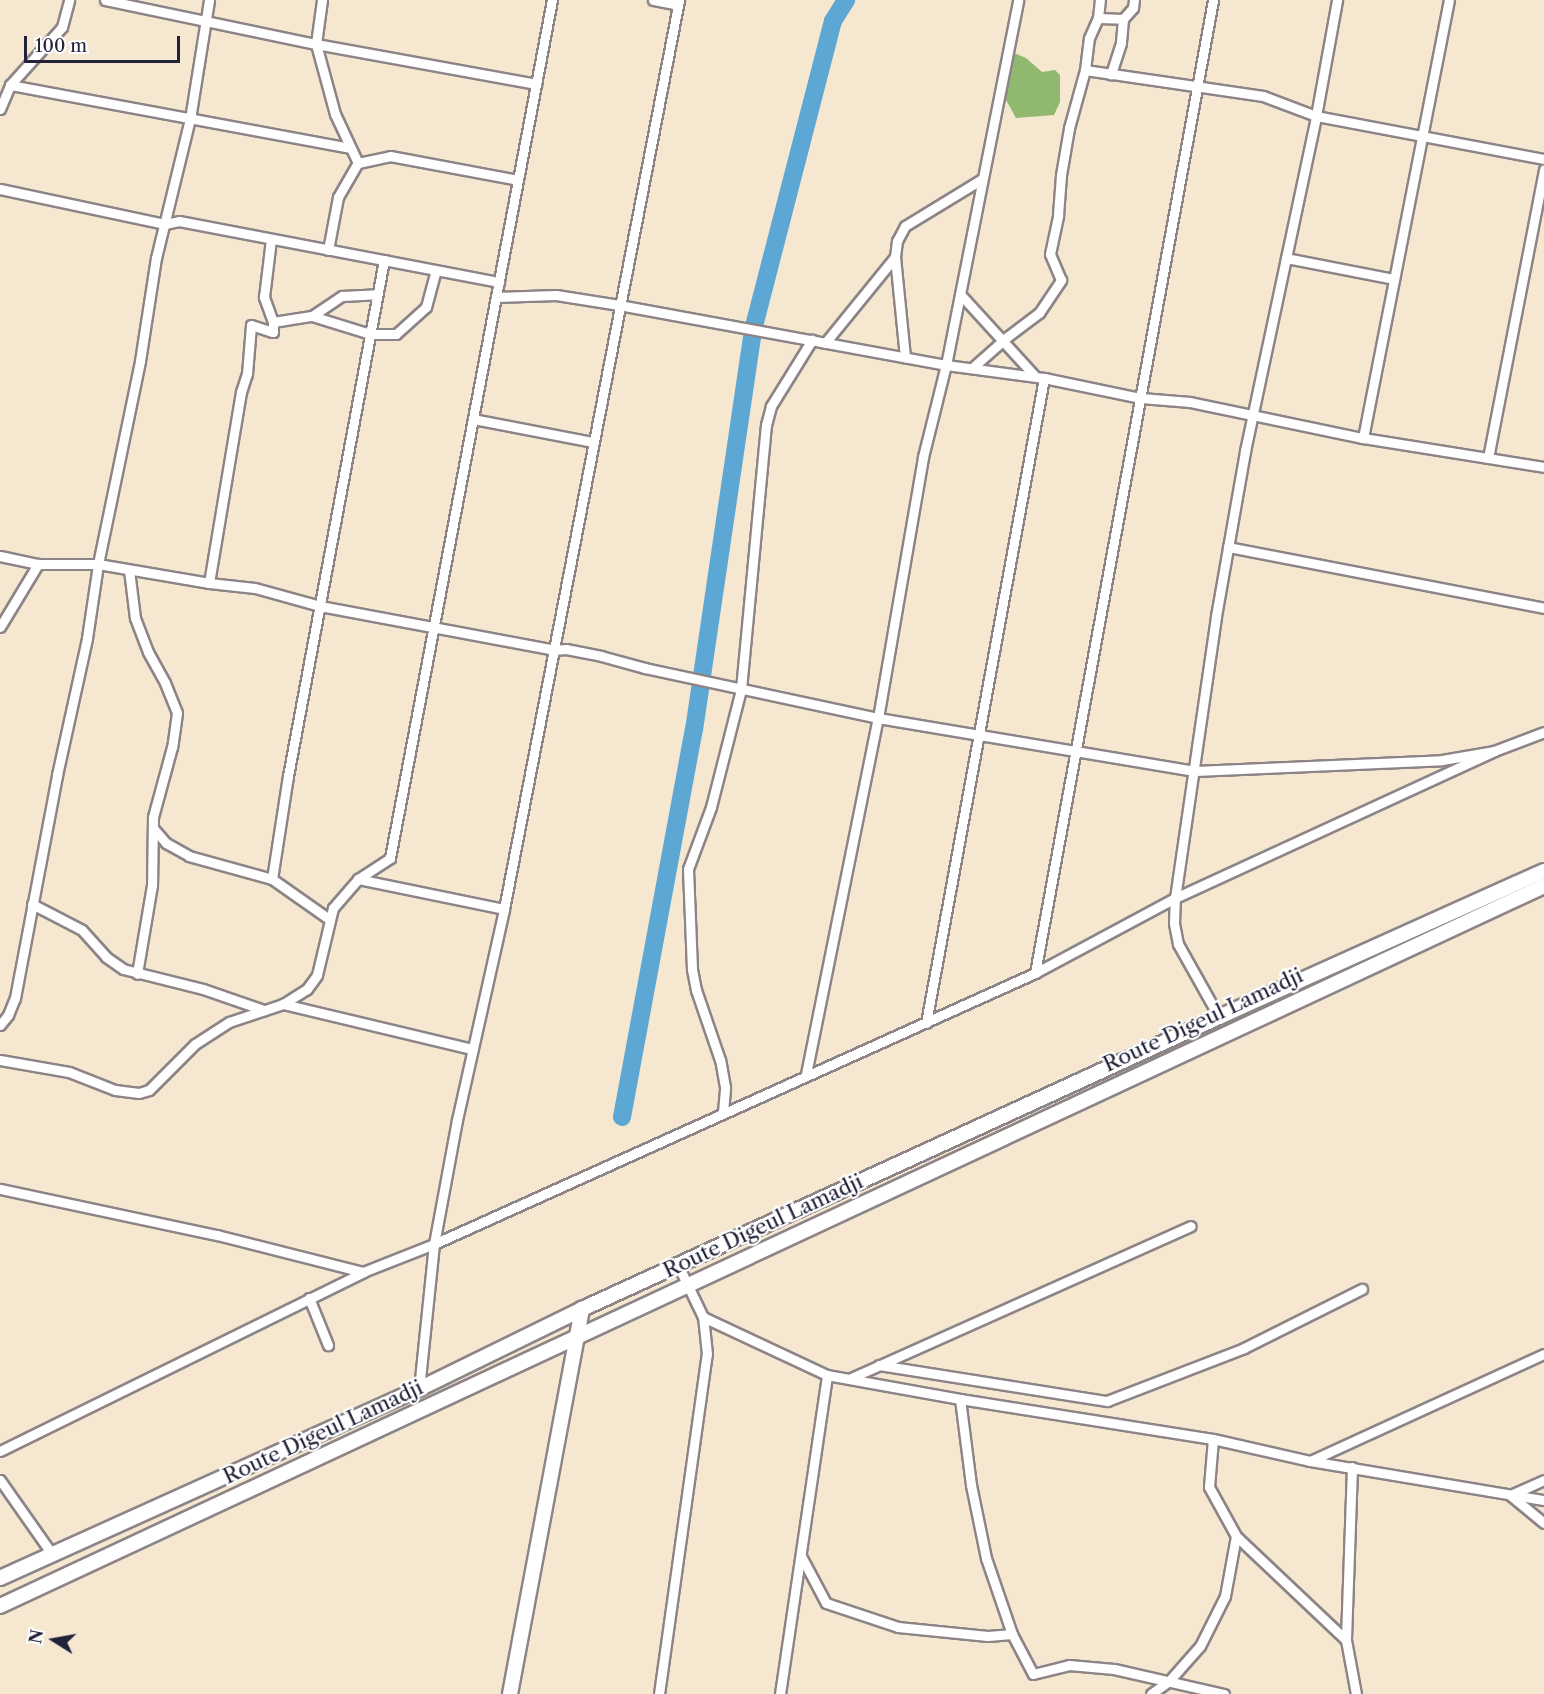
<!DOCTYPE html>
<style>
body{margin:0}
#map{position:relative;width:1544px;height:1694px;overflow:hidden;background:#f5e7d0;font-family:"Libre Caslon Text",serif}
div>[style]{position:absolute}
.forest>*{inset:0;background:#90b86e}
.river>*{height:18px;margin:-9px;padding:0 9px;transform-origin:9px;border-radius:9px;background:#5da7d4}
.roads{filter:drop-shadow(2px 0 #8c8486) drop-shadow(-2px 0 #8c8486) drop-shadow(0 2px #8c8486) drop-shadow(0 -2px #8c8486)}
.minor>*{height:9px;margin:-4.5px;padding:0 4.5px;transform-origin:4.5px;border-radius:4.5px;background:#fff}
.secondary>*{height:14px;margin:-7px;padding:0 7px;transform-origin:7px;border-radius:7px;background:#fff}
span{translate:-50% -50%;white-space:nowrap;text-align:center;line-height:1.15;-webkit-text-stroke:4.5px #fff;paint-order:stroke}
.street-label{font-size:21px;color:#22223b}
.north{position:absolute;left:24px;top:1610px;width:60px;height:60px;-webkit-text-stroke:4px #fff;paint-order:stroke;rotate:281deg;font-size:16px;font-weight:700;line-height:24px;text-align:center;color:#22223b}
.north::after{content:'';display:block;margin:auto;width:21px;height:27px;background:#22223b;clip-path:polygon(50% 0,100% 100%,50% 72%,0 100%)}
.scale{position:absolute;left:24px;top:36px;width:156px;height:27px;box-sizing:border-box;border:3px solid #22223b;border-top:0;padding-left:8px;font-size:18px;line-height:21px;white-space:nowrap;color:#22223b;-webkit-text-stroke:4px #fff;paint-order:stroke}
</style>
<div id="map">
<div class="forest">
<i style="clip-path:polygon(1014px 53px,1026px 58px,1042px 72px,1055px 70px,1060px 75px,1060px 102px,1054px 115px,1016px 118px,1005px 98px)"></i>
</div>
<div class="river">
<i style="left:622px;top:1117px;width:394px;rotate:-79.5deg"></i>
<i style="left:694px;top:730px;width:404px;rotate:-81.6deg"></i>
<i style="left:753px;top:330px;width:319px;rotate:-75.5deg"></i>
<i style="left:833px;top:21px;width:25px;rotate:-58deg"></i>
</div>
<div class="roads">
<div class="minor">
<i style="left:105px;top:0;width:216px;rotate:11.8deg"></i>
<i style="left:316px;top:44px;width:224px;rotate:10.3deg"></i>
<i style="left:322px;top:0;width:44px;rotate:97.8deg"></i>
<i style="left:316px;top:44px;width:73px;rotate:74.8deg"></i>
<i style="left:335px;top:114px;width:54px;rotate:64.9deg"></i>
<i style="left:653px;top:0;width:25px;rotate:11deg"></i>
<i style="left:1098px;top:18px;width:18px;rotate:-84deg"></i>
<i style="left:1123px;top:19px;width:15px;rotate:-48deg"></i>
<i style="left:1133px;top:8px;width:8px;rotate:-83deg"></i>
<i style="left:1085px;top:70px;width:180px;rotate:8.3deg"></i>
<i style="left:1263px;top:96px;width:57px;rotate:20.7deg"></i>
<i style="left:1316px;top:116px;width:232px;rotate:10.7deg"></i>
<i style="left:10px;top:85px;width:78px;rotate:-48.1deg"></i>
<i style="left:62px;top:27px;width:28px;rotate:-75deg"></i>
<i style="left:0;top:109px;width:26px;rotate:-67deg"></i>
<i style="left:10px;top:85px;width:345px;rotate:10.5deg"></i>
<i style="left:0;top:189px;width:169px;rotate:12deg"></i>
<i style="left:165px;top:224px;width:14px;rotate:-12deg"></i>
<i style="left:179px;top:221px;width:326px;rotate:10.8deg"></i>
<i style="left:328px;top:250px;width:54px;rotate:-79.3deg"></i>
<i style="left:338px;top:197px;width:39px;rotate:-60deg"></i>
<i style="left:358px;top:163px;width:33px;rotate:-12deg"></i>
<i style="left:390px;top:156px;width:130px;rotate:10.6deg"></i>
<i style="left:895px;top:257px;width:101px;rotate:84.3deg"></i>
<i style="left:1286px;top:258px;width:110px;rotate:11deg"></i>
<i style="left:960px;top:294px;width:111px;rotate:47.6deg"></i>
<i style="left:496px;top:297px;width:60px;rotate:-1.9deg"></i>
<i style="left:556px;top:295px;width:64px;rotate:9deg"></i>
<i style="left:619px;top:305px;width:332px;rotate:10.4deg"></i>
<i style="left:946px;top:365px;width:99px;rotate:7.6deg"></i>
<i style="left:1044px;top:378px;width:99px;rotate:11.7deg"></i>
<i style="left:1141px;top:398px;width:49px;rotate:4.7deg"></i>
<i style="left:1190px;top:402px;width:177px;rotate:11.8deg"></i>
<i style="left:1363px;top:438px;width:183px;rotate:9.1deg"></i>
<i style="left:312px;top:316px;width:61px;rotate:17.2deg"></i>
<i style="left:370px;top:334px;width:26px"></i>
<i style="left:396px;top:334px;width:40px;rotate:-42deg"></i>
<i style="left:426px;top:307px;width:38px;rotate:-75deg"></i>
<i style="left:273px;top:322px;width:39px;rotate:-9deg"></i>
<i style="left:312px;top:316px;width:36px;rotate:-34deg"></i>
<i style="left:342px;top:296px;width:35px;rotate:-3deg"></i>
<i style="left:825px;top:343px;width:111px;rotate:-50.9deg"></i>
<i style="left:895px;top:257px;width:16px;rotate:-83deg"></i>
<i style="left:897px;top:241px;width:17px;rotate:-62deg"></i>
<i style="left:905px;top:226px;width:90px;rotate:-31.4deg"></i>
<i style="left:972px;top:368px;width:47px;rotate:-41.5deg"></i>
<i style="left:1007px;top:337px;width:40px;rotate:-37deg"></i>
<i style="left:1039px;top:313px;width:40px;rotate:-56deg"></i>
<i style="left:1061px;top:280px;width:28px;rotate:-113deg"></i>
<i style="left:1050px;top:254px;width:40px;rotate:-78deg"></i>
<i style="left:1058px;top:215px;width:40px;rotate:-85.7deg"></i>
<i style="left:1061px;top:175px;width:48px;rotate:-80.3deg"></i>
<i style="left:1069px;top:128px;width:60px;rotate:-74.6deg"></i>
<i style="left:1085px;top:70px;width:32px;rotate:-83deg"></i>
<i style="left:1089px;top:38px;width:22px;rotate:-66deg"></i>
<i style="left:1098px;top:18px;width:25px;rotate:2deg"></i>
<i style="left:1123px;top:19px;width:24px;rotate:95deg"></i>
<i style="left:1121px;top:43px;width:33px;rotate:108deg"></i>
<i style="left:473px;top:419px;width:122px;rotate:10.9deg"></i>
<i style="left:1363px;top:438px;width:446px;rotate:-78.9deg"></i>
<i style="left:1488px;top:458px;width:294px;rotate:-79deg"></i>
<i style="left:1228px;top:547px;width:322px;rotate:10.9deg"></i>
<i style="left:0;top:556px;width:39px;rotate:12deg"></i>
<i style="left:38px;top:564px;width:60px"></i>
<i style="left:98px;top:564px;width:113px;rotate:9.7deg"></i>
<i style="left:209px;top:583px;width:46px;rotate:6.2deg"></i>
<i style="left:255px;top:588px;width:67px;rotate:15.5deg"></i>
<i style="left:320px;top:606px;width:238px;rotate:10.6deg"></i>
<i style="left:554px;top:650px;width:12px;rotate:-5deg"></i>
<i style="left:566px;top:649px;width:36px;rotate:11deg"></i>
<i style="left:601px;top:656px;width:46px;rotate:15.3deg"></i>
<i style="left:645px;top:668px;width:238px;rotate:12.1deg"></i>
<i style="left:878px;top:718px;width:321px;rotate:9.5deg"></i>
<i style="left:1195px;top:771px;width:247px;rotate:-2.5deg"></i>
<i style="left:1442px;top:760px;width:53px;rotate:-9.8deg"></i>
<i style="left:1494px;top:751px;width:53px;rotate:-20.8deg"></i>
<i style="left:129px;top:570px;width:48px;rotate:82.9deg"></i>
<i style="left:135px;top:618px;width:36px;rotate:69deg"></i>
<i style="left:148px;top:652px;width:35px;rotate:61deg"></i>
<i style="left:165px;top:683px;width:32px;rotate:68deg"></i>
<i style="left:177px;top:713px;width:34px;rotate:98deg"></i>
<i style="left:172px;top:747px;width:73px;rotate:105.2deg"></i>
<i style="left:153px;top:817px;width:68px;rotate:90.8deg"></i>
<i style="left:152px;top:885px;width:90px;rotate:99.6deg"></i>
<i style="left:209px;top:583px;width:194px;rotate:-80.5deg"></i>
<i style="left:241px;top:392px;width:19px;rotate:-72deg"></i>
<i style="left:247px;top:374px;width:49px;rotate:-85.3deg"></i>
<i style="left:251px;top:325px;width:23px;rotate:18deg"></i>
<i style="left:273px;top:332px;width:10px;rotate:-90deg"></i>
<i style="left:273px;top:322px;width:27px;rotate:-110deg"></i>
<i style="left:264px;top:297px;width:58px;rotate:-83.1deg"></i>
<i style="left:0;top:627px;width:74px;rotate:-58.9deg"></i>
<i style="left:153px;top:828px;width:20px;rotate:49deg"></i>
<i style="left:166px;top:843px;width:26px;rotate:29deg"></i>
<i style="left:189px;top:856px;width:86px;rotate:15.5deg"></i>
<i style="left:358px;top:879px;width:149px;rotate:11.6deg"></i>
<i style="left:32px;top:904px;width:56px;rotate:27.5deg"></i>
<i style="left:82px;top:930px;width:36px;rotate:48deg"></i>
<i style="left:106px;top:957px;width:21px;rotate:35deg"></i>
<i style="left:123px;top:969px;width:82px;rotate:14deg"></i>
<i style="left:203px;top:989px;width:65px;rotate:19deg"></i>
<i style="left:329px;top:919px;width:70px;rotate:-144.9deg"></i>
<i style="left:272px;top:879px;width:104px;rotate:-81.2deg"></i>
<i style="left:288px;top:776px;width:525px;rotate:-79.46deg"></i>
<i style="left:1035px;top:973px;width:989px;rotate:-79.63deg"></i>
<i style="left:283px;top:1004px;width:194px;rotate:13.4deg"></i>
<i style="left:1219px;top:1017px;width:84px;rotate:-119.3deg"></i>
<i style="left:1178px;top:944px;width:21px;rotate:-101deg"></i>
<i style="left:1174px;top:923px;width:25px;rotate:-88deg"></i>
<i style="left:1175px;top:898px;width:285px;rotate:-81.7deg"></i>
<i style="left:1216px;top:616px;width:168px;rotate:-80deg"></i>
<i style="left:1245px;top:451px;width:342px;rotate:-78deg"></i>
<i style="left:1316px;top:116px;width:118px;rotate:-79.7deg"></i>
<i style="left:926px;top:1023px;width:656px;rotate:-79.63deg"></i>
<i style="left:0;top:1025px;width:13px;rotate:-51deg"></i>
<i style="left:8px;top:1015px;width:18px;rotate:-68deg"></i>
<i style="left:15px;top:998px;width:227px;rotate:-79.3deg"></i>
<i style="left:57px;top:775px;width:140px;rotate:-77.6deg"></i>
<i style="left:87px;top:638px;width:75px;rotate:-81.5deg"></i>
<i style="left:98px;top:564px;width:207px;rotate:-78.3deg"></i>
<i style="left:140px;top:361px;width:104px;rotate:-81.2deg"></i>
<i style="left:156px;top:258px;width:143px;rotate:-76.3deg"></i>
<i style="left:190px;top:119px;width:121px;rotate:-80.9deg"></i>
<i style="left:0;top:1060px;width:70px;rotate:9.9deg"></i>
<i style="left:69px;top:1072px;width:49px;rotate:21.4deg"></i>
<i style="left:115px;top:1090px;width:24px;rotate:7deg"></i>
<i style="left:139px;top:1093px;width:10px;rotate:-17deg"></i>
<i style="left:149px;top:1090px;width:65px;rotate:-45deg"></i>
<i style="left:195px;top:1044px;width:40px;rotate:-32.9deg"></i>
<i style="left:229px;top:1022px;width:57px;rotate:-18.4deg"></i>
<i style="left:283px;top:1004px;width:28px;rotate:-32deg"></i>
<i style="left:307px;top:989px;width:17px;rotate:-54deg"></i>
<i style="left:317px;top:975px;width:69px;rotate:-76.6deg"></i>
<i style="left:333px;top:908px;width:38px;rotate:-49deg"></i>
<i style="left:358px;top:879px;width:38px;rotate:-33deg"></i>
<i style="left:390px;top:858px;width:873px;rotate:-79.31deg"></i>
<i style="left:806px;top:1074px;width:363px;rotate:-78.6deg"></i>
<i style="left:878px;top:718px;width:265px;rotate:-80.2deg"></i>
<i style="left:923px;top:457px;width:95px;rotate:-76deg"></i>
<i style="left:946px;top:365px;width:372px;rotate:-78.8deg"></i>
<i style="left:723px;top:1112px;width:25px;rotate:-85deg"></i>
<i style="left:725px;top:1087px;width:27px;rotate:-100deg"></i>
<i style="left:720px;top:1060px;width:74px;rotate:-108.9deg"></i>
<i style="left:696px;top:990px;width:21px;rotate:-101deg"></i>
<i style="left:692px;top:969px;width:100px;rotate:-92.3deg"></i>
<i style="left:688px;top:869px;width:66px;rotate:-69.6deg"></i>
<i style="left:711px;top:807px;width:122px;rotate:-75.7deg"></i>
<i style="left:741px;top:689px;width:265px;rotate:-84.6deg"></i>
<i style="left:766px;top:425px;width:20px;rotate:-75deg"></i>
<i style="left:771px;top:406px;width:78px;rotate:-58.2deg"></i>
<i style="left:0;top:1189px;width:222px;rotate:12deg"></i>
<i style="left:217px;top:1235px;width:151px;rotate:14.2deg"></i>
<i style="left:309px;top:1298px;width:51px;rotate:68deg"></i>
<i style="left:703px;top:1317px;width:137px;rotate:25.1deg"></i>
<i style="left:827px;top:1375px;width:135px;rotate:10.2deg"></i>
<i style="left:960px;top:1399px;width:256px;rotate:9deg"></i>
<i style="left:1213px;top:1439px;width:99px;rotate:12.8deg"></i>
<i style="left:1310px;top:1461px;width:237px;rotate:9.5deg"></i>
<i style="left:879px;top:1365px;width:231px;rotate:9deg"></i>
<i style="left:1107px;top:1401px;width:147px;rotate:-21.1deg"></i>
<i style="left:1244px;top:1348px;width:132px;rotate:-26.6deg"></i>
<i style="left:851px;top:1378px;width:372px;rotate:-24.1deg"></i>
<i style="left:419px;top:1389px;width:146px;rotate:-84.1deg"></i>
<i style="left:434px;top:1244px;width:126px;rotate:-79.5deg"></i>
<i style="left:457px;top:1120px;width:216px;rotate:-77.4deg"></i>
<i style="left:504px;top:909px;width:926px;rotate:-79.1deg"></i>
<i style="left:960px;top:1399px;width:87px;rotate:82.7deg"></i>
<i style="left:971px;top:1485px;width:75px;rotate:78.4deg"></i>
<i style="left:986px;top:1558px;width:80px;rotate:71.1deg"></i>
<i style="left:1213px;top:1439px;width:48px;rotate:94.8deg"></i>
<i style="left:1209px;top:1487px;width:56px;rotate:61.1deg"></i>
<i style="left:1236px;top:1536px;width:151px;rotate:43.4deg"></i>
<i style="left:0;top:1451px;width:405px;rotate:-26.2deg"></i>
<i style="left:363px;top:1272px;width:76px;rotate:-21.5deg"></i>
<i style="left:434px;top:1244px;width:659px;rotate:-24.27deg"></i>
<i style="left:1035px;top:973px;width:159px;rotate:-28.2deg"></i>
<i style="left:1175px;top:898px;width:351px;rotate:-24.7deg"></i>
<i style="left:1310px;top:1461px;width:257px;rotate:-24.6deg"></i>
<i style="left:1352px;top:1467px;width:173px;rotate:92deg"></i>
<i style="left:1346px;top:1640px;width:55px;rotate:79.5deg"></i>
<i style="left:0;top:1480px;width:90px;rotate:54.9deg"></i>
<i style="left:1544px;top:1480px;width:37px;rotate:156deg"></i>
<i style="left:1510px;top:1495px;width:44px;rotate:39.5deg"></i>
<i style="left:801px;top:1556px;width:53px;rotate:62deg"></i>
<i style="left:826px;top:1603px;width:76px;rotate:18.4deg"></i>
<i style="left:898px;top:1627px;width:90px;rotate:5.7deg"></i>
<i style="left:988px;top:1636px;width:24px;rotate:-5deg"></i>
<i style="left:1012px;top:1634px;width:45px;rotate:62.3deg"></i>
<i style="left:1033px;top:1674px;width:37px;rotate:-14deg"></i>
<i style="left:1069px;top:1665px;width:45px;rotate:5.1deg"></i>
<i style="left:1114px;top:1669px;width:113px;rotate:12.8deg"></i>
<i style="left:659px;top:1694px;width:343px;rotate:-82deg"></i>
<i style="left:707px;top:1354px;width:37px;rotate:-96deg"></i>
<i style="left:703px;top:1317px;width:58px;rotate:-115.7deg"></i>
<i style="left:780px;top:1694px;width:322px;rotate:-81.6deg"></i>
<i style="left:1151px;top:1694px;width:22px;rotate:-36deg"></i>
<i style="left:1169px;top:1681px;width:47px;rotate:-48.5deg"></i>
<i style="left:1200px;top:1646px;width:56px;rotate:-63.4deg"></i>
<i style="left:1225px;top:1596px;width:61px;rotate:-79.6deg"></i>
</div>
<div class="secondary">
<i style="left:0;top:1578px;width:460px;rotate:-24.3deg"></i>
<i style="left:419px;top:1389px;width:182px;rotate:-26.1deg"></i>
<i style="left:582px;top:1309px;width:701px;rotate:-24.63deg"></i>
<i style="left:1219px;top:1017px;width:356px;rotate:-24.2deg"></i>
<i style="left:0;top:1606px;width:1704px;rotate:-25deg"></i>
<i style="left:510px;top:1694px;width:392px;rotate:-79.4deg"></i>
</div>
</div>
<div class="street-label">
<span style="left:1203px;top:1020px;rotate:-25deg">Route Digeul Lamadji</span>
<span style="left:763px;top:1226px;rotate:-25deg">Route Digeul Lamadji</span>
<span style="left:323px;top:1432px;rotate:-25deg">Route Digeul Lamadji</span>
</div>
<div class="north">N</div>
<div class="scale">100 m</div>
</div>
